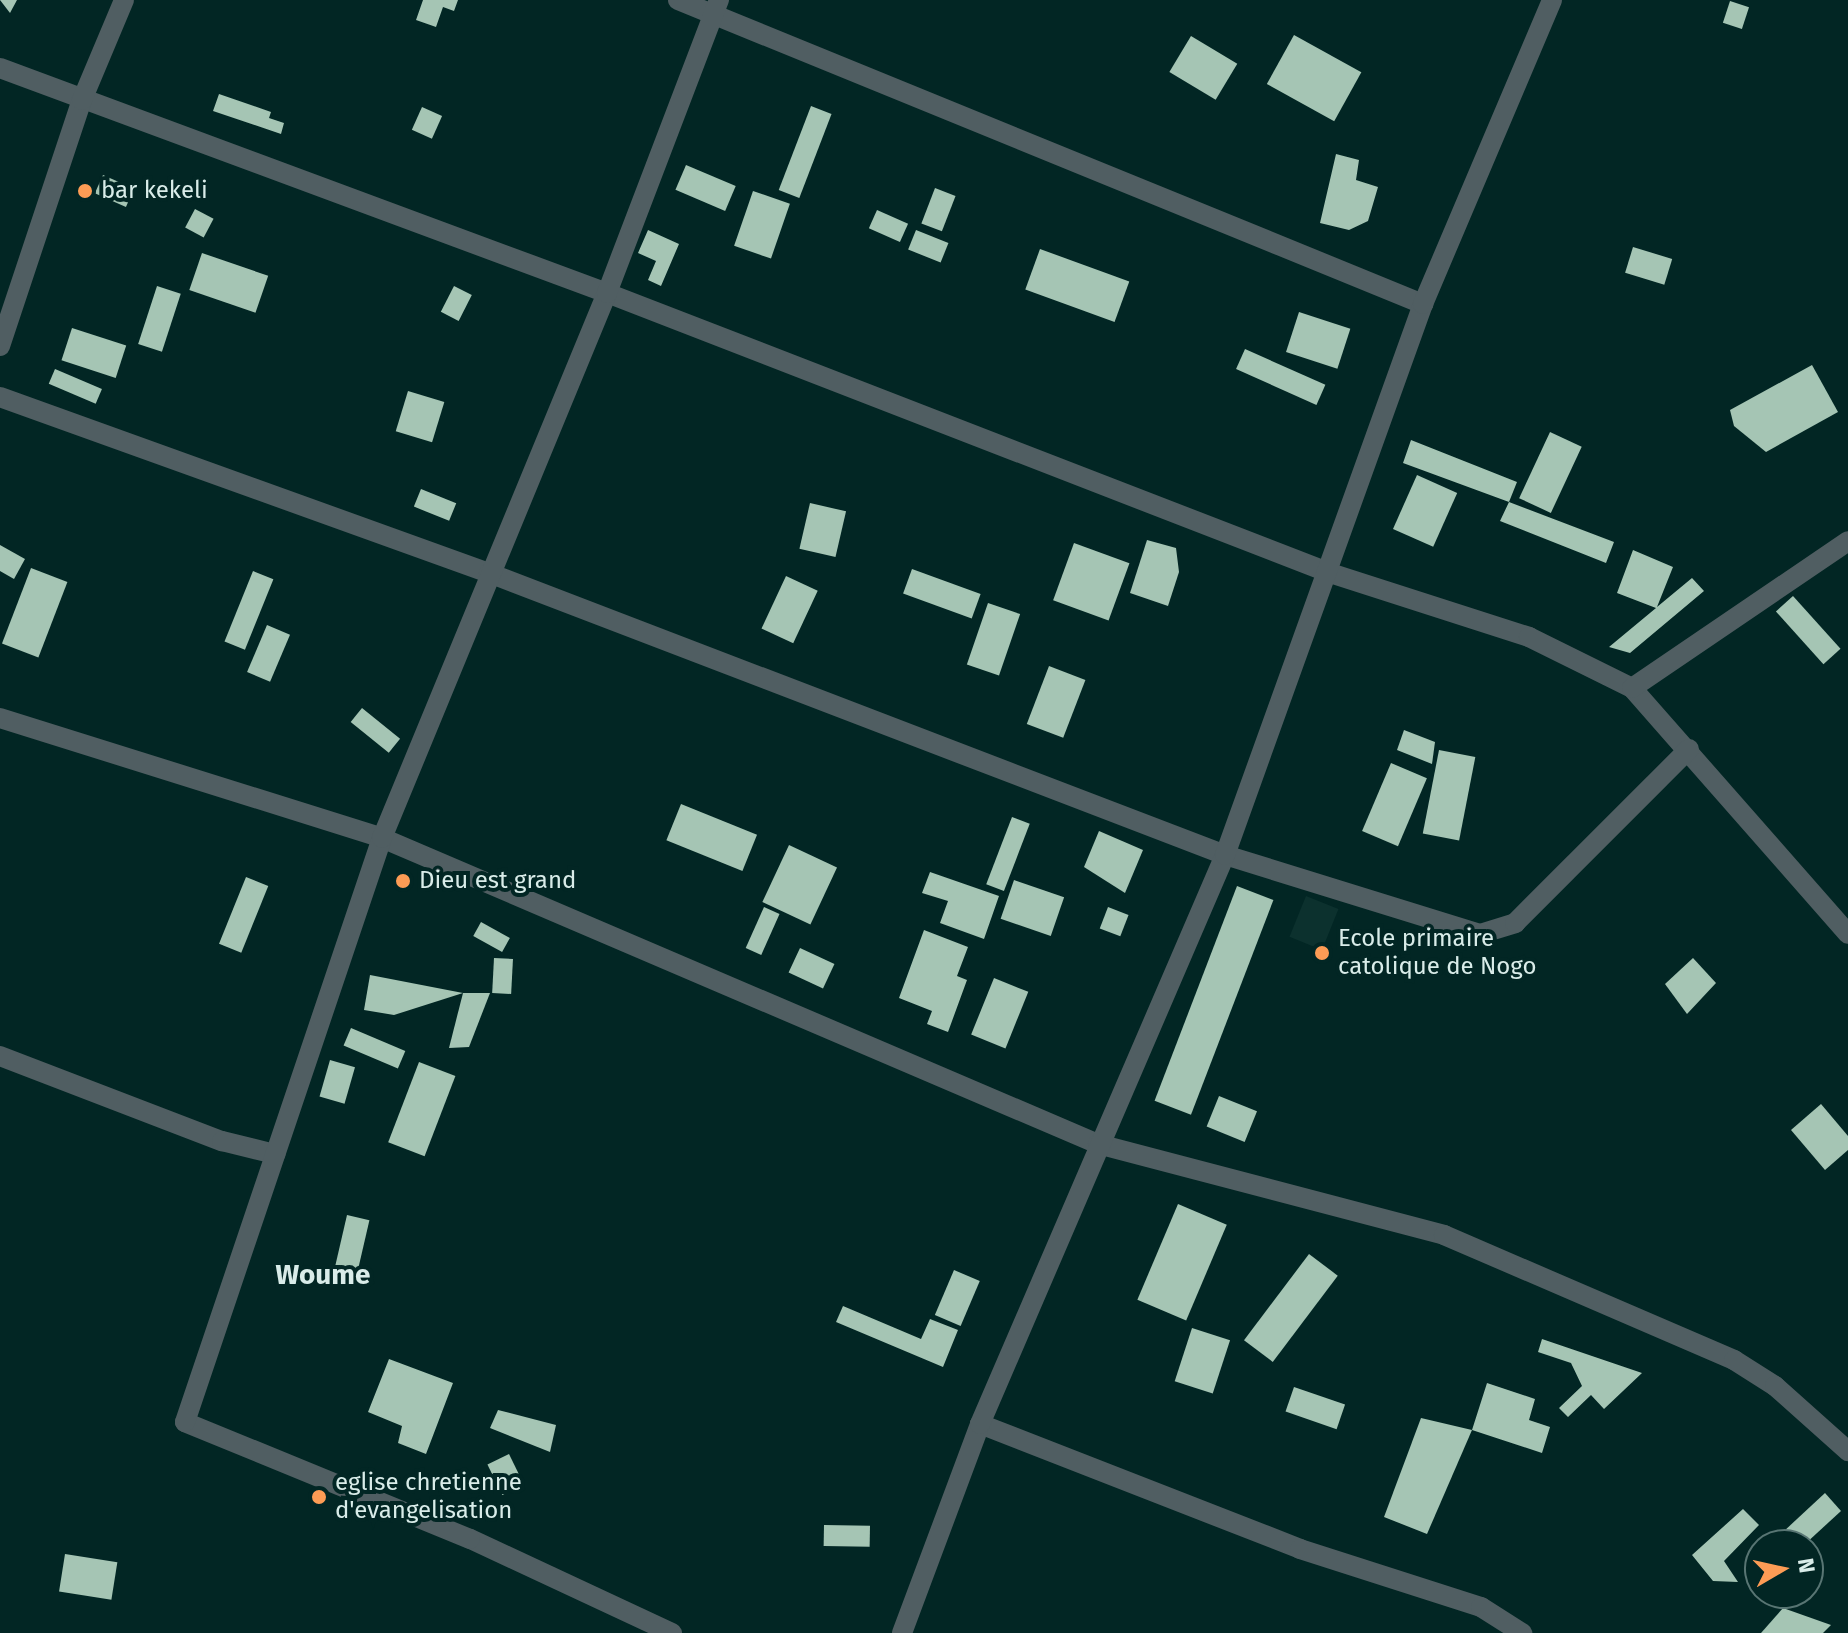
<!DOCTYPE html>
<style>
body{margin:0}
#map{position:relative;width:1848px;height:1633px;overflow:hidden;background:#022624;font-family:"Fira Sans",sans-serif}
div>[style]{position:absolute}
.built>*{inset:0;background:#0c312e;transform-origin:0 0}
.building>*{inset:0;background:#a5c5b4;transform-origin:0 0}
.minor>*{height:20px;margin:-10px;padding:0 10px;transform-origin:10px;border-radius:10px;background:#505e62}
.dots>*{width:22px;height:22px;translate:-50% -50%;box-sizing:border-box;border:4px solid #022624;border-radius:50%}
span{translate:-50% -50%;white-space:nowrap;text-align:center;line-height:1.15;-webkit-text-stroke:8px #022624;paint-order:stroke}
.poi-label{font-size:24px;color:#d9ece9}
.left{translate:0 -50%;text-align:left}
.quarter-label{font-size:28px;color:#d9ece9;font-weight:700}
.north{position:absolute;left:1744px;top:1529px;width:80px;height:80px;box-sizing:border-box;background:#022624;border:2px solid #587573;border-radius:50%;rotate:81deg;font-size:22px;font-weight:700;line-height:32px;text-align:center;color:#d9ece9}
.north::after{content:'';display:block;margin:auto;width:28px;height:36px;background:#fd9c55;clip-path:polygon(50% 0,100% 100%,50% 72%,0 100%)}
</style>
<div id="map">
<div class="built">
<i style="left:1306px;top:896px;width:35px;height:44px;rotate:22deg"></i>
</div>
<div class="building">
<i style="clip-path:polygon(0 0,17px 0,10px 13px)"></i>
<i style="clip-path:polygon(423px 0,458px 0,454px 11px,443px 7px,436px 27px,416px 20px)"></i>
<i style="left:1730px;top:1px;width:20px;height:23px;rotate:18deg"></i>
<i style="left:1294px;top:35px;width:77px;height:56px;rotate:29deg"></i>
<i style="left:1191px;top:36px;width:54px;height:42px;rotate:31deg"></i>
<i style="clip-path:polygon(219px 94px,271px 112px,269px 118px,284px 123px,281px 134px,213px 111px)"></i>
<i style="left:811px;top:106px;width:22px;height:90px;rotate:21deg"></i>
<i style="left:422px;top:107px;width:22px;height:25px;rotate:24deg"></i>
<i style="clip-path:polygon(1336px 154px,1359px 160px,1356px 180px,1378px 187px,1368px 221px,1349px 230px,1320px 223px)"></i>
<i style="left:686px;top:165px;width:54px;height:27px;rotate:23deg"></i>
<i style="left:103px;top:175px;width:34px;height:20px;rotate:24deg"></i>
<i style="left:935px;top:188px;width:22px;height:38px;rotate:21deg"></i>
<i style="left:753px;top:191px;width:39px;height:58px;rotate:19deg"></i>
<i style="left:195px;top:209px;width:21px;height:21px;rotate:28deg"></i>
<i style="left:877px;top:210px;width:34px;height:20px;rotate:24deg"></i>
<i style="clip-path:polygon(648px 230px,679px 244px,661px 286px,648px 280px,656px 261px,638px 253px)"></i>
<i style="left:916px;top:230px;width:35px;height:21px;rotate:22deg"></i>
<i style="left:1633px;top:247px;width:41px;height:27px;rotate:17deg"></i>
<i style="left:1040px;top:249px;width:95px;height:43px;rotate:20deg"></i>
<i style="left:202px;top:253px;width:70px;height:39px;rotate:19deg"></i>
<i style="left:157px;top:286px;width:25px;height:61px;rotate:18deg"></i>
<i style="left:454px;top:286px;width:20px;height:29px;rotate:27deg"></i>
<i style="left:1299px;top:312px;width:54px;height:42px;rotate:18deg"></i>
<i style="left:72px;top:328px;width:57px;height:34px;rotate:18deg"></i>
<i style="left:1245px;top:349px;width:88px;height:22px;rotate:24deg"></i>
<i style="clip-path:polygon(1812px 365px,1838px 412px,1766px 452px,1734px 426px,1730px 410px)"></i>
<i style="left:55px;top:369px;width:51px;height:16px;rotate:23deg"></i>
<i style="left:408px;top:391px;width:38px;height:42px;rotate:17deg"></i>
<i style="left:1550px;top:432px;width:35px;height:73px;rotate:25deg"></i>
<i style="clip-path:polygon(1411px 440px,1517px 482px,1509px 502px,1614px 542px,1606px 563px,1500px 521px,1509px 502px,1403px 463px)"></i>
<i style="left:1417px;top:475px;width:44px;height:59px;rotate:24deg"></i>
<i style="left:421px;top:489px;width:38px;height:19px;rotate:22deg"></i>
<i style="left:810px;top:503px;width:37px;height:47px;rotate:13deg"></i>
<i style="clip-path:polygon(1147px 540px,1176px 548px,1179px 572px,1168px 606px,1130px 593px)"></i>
<i style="left:1074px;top:543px;width:59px;height:61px;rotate:20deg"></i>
<i style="clip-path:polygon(0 545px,25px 559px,14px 579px,0 571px)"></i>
<i style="clip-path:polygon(1633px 550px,1673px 567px,1657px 607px,1692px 578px,1704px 591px,1630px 653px,1609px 647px,1656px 608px,1617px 593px)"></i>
<i style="left:31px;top:568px;width:39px;height:81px;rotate:21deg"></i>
<i style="left:912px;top:569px;width:73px;height:26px;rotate:20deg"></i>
<i style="left:253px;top:571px;width:22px;height:76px;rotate:22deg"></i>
<i style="left:786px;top:576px;width:35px;height:58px;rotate:25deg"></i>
<i style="left:1793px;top:596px;width:71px;height:23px;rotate:48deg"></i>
<i style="left:988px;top:603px;width:34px;height:65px;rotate:19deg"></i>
<i style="left:267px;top:625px;width:25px;height:51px;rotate:23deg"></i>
<i style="left:1049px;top:666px;width:39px;height:62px;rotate:21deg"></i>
<i style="left:362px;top:708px;width:49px;height:18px;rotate:39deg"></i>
<i style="clip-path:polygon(1404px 730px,1435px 742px,1432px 764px,1397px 750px)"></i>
<i style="left:1439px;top:750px;width:37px;height:85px;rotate:11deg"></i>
<i style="left:1391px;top:763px;width:39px;height:74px;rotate:23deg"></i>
<i style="left:681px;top:804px;width:82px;height:39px;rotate:22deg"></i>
<i style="left:1012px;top:817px;width:19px;height:72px;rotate:21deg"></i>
<i style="clip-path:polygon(1099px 831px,1143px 850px,1125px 893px,1084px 867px)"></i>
<i style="left:789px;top:845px;width:53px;height:63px;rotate:25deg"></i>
<i style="clip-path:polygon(930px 872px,999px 896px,984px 939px,940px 923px,948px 901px,922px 893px)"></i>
<i style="left:246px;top:877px;width:24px;height:72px;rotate:22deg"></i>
<i style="left:1014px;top:880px;width:53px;height:41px;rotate:19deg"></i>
<i style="left:1237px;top:886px;width:39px;height:230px;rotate:21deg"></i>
<i style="left:764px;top:907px;width:17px;height:45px;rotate:24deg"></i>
<i style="left:1108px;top:907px;width:22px;height:23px;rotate:21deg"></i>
<i style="left:481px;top:922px;width:33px;height:16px;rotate:29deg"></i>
<i style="clip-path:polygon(924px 930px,968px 947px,957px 976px,967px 980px,948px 1032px,927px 1024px,932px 1011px,899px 998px)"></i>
<i style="left:800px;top:948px;width:38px;height:27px;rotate:25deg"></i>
<i style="left:494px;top:958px;width:19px;height:35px;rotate:3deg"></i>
<i style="clip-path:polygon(1693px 958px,1716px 983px,1687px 1014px,1665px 984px)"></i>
<i style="clip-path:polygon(370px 975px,463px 993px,394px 1015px,364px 1010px)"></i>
<i style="left:994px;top:978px;width:37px;height:61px;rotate:22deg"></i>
<i style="clip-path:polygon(463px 993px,490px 993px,469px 1047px,449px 1048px)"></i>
<i style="left:351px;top:1028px;width:59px;height:19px;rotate:23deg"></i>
<i style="left:330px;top:1060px;width:26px;height:38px;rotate:16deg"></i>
<i style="left:419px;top:1062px;width:39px;height:86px;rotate:21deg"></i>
<i style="left:1219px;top:1096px;width:41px;height:33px;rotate:22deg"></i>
<i style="clip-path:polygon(1821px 1104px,1848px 1136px,1848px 1150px,1825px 1170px,1791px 1130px)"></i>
<i style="left:1178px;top:1204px;width:53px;height:104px;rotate:23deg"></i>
<i style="left:347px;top:1215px;width:23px;height:66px;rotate:13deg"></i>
<i style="left:1309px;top:1254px;width:36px;height:108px;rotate:37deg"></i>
<i style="left:954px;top:1270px;width:28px;height:49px;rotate:23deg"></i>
<i style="clip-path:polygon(843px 1306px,921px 1339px,930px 1319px,958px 1330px,943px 1367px,836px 1322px)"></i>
<i style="left:1192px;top:1328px;width:40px;height:56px;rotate:18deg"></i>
<i style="clip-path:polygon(1542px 1339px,1642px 1373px,1604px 1409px,1591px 1395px,1568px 1417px,1559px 1408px,1582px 1386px,1571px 1363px,1538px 1352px)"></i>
<i style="clip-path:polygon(389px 1359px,453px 1383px,426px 1454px,398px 1443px,402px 1426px,368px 1412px)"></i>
<i style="clip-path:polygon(1487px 1383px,1535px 1399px,1529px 1420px,1550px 1427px,1542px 1453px,1472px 1430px)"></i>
<i style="left:1294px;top:1387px;width:54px;height:26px;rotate:19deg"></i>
<i style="clip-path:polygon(498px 1410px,556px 1425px,550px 1452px,490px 1428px)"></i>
<i style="clip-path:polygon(1421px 1418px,1472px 1430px,1427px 1534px,1384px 1517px)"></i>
<i style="left:509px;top:1454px;width:34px;height:24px;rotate:64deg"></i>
<i style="clip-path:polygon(1825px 1493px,1841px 1511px,1804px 1545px,1769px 1545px)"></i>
<i style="clip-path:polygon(1743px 1509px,1759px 1525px,1724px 1561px,1738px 1582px,1713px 1581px,1692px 1555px)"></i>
<i style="left:824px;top:1525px;width:46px;height:21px;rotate:1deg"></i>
<i style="left:65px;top:1554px;width:53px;height:38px;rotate:9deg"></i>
<i style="clip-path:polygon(1783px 1608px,1831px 1625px,1823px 1633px,1761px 1633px)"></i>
</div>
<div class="minor">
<i style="left:678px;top:0;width:805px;rotate:22.2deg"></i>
<i style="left:0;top:68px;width:647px;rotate:20.34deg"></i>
<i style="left:607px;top:293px;width:775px;rotate:21.17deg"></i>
<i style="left:1330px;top:573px;width:209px;rotate:17.8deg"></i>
<i style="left:1529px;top:637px;width:115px;rotate:26.3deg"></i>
<i style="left:1632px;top:688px;width:327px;rotate:48.7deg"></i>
<i style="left:0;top:346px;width:259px;rotate:-71.6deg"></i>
<i style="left:82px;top:100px;width:108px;rotate:-67.2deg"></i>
<i style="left:0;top:397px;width:520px;rotate:19.79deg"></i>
<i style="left:489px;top:573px;width:788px;rotate:20.96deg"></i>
<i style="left:1225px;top:855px;width:267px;rotate:17.2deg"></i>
<i style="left:1480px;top:934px;width:37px;rotate:-17deg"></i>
<i style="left:1515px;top:923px;width:246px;rotate:-45deg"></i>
<i style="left:1632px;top:688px;width:261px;rotate:-34.2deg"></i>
<i style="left:0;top:718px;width:400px;rotate:17.4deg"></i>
<i style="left:382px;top:838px;width:779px;rotate:23.14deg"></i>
<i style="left:1098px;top:1144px;width:358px;rotate:14.7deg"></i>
<i style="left:1444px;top:1235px;width:316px;rotate:23.3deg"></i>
<i style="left:1734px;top:1360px;width:49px;rotate:32.4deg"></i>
<i style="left:1775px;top:1386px;width:98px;rotate:41.7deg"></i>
<i style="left:0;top:1056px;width:238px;rotate:21deg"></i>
<i style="left:222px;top:1141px;width:55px;rotate:13.8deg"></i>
<i style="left:980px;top:1424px;width:344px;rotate:21.3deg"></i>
<i style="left:1300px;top:1549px;width:190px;rotate:17.8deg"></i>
<i style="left:1481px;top:1607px;width:49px;rotate:32.4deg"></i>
<i style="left:672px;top:1633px;width:223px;rotate:-155deg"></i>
<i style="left:470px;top:1539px;width:308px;rotate:-157.7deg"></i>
<i style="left:185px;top:1422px;width:616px;rotate:-71.36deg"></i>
<i style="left:382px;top:838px;width:590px;rotate:-67.57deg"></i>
<i style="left:607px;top:293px;width:314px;rotate:-69.1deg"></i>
<i style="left:902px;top:1633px;width:223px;rotate:-69.5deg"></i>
<i style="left:980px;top:1424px;width:620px;rotate:-66.7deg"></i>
<i style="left:1225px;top:855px;width:585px;rotate:-70.23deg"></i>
<i style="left:1423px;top:304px;width:330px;rotate:-67deg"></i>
</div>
<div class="dots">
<i style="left:85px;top:191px;background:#fd9c55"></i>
<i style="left:403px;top:881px;background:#fd9c55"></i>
<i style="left:1322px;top:953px;background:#fd9c55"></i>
<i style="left:319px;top:1497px;background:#fd9c55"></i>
</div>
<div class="poi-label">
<span class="left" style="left:101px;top:191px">bar kekeli</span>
<span class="left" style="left:419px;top:881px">Dieu est grand</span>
<span class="left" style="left:1338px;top:953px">Ecole primaire<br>catolique de Nogo</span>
<span class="left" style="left:335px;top:1497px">eglise chretienne<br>d'evangelisation</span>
</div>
<div class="quarter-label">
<span style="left:323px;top:1275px">Woume</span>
</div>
<div class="north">N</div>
</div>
